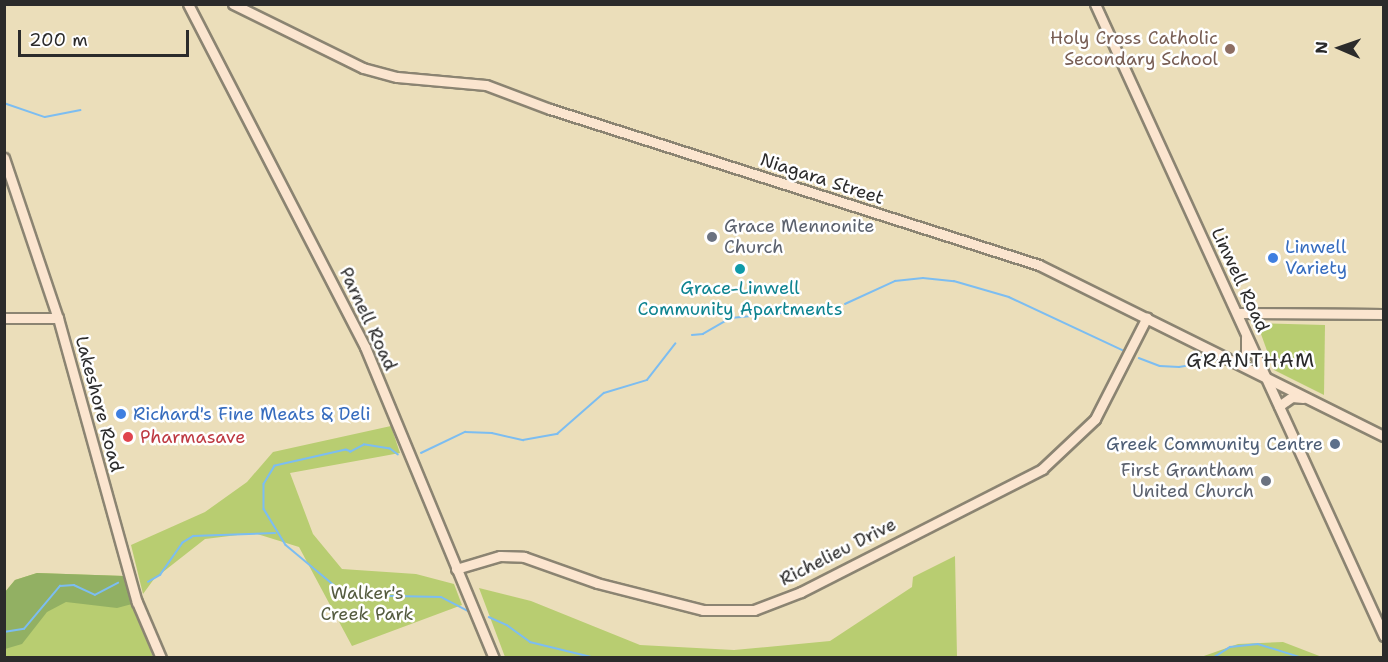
<!DOCTYPE html>
<style>
body{margin:0}
#map{position:relative;width:1388px;height:662px;overflow:hidden;background:#ebdeba;font-family:"Shantell Sans",sans-serif}
div>[style]{position:absolute}
.green>*{inset:0;background:#b8cd71}
.forest>*{inset:0;background:#92b063}
.stream>*{height:1.5px;margin:-0.75px;padding:0 0.75px;transform-origin:0.75px;border-radius:0.75px;background:#7cbdf1}
.roads{filter:drop-shadow(2px 0 #8b8472) drop-shadow(-2px 0 #8b8472) drop-shadow(0 2px #8b8472) drop-shadow(0 -2px #8b8472)}
.secondary>*{height:9px;margin:-4.5px;padding:0 4.5px;transform-origin:4.5px;border-radius:4.5px;background:#fbe5cf}
.dots>*{width:16px;height:16px;translate:-50% -50%;box-sizing:border-box;border:3px solid #fff;border-radius:50%}
span{translate:-50% -50%;white-space:nowrap;text-align:center;line-height:1.15;-webkit-text-stroke:5px #fff;paint-order:stroke}
.education-label{font-size:18px;color:#785e54}
.right{translate:-100% -50%;text-align:right}
.street-label{font-size:18px;color:#2b2b2b}
.worship-label{font-size:18px;color:#5b616d}
.left{translate:0 -50%;text-align:left}
.shop-label{font-size:18px;color:#366cbe}
.culture-label{font-size:18px;color:#0d838f}
.health-label{font-size:18px;color:#be3a42}
.service-label{font-size:18px;color:#4e5e75}
.park-label{font-size:18px;color:#555c40}
.neighbourhood-label{font-size:20px;color:#2b2b2b;letter-spacing:1.5px}
.frame{position:absolute;inset:0;border:6px solid #2b2b2b;pointer-events:none}
.north{position:absolute;left:1310px;top:18px;width:60px;height:60px;-webkit-text-stroke:4px #fff;paint-order:stroke;rotate:272deg;font-size:16px;font-weight:700;line-height:24px;text-align:center;color:#2b2b2b}
.north::after{content:'';display:block;margin:auto;width:21px;height:27px;background:#2b2b2b;clip-path:polygon(50% 0,100% 100%,50% 72%,0 100%)}
.scale{position:absolute;left:18px;top:30px;width:171px;height:27px;box-sizing:border-box;border:3px solid #2b2b2b;border-top:0;padding-left:8px;font-size:18px;line-height:21px;white-space:nowrap;color:#2b2b2b;-webkit-text-stroke:4px #fff;paint-order:stroke}
</style>
<div id="map">
<div class="green">
<i style="clip-path:polygon(1257px 323px,1325px 325px,1324px 395px,1274px 370px)"></i>
<i style="clip-path:polygon(391px 426px,400px 453px,290px 473px,313px 534px,342px 569px,416px 574px,454px 584px,462px 605px,352px 646px,299px 547px,254px 533px,205px 539px,154px 579px,143px 594px,131px 545px,205px 512px,247px 482px,273px 452px)"></i>
<i style="clip-path:polygon(955px 556px,957px 657px,505px 657px,479px 588px,531px 601px,640px 645px,734px 650px,830px 641px,912px 587px,913px 577px)"></i>
<i style="clip-path:polygon(37px 573px,124px 576px,153px 657px,5px 658px,5px 592px,15px 580px)"></i>
<i style="clip-path:polygon(1283px 642px,1322px 657px,1201px 657px,1238px 644px)"></i>
</div>
<div class="forest">
<i style="clip-path:polygon(37px 573px,124px 576px,132px 604px,117px 608px,66px 602px,47px 612px,22px 644px,5px 649px,5px 592px,15px 580px)"></i>
</div>
<div class="stream">
<i style="left:4px;top:103px;width:43px;rotate:18.9deg"></i>
<i style="left:45px;top:117px;width:36px;rotate:-11deg"></i>
<i style="left:845px;top:304px;width:55px;rotate:-24.7deg"></i>
<i style="left:895px;top:281px;width:28px;rotate:-6deg"></i>
<i style="left:923px;top:278px;width:31px;rotate:6deg"></i>
<i style="left:954px;top:281px;width:57px;rotate:16.2deg"></i>
<i style="left:1009px;top:297px;width:125px;rotate:25.1deg"></i>
<i style="left:692px;top:335px;width:11px;rotate:-5deg"></i>
<i style="left:703px;top:334px;width:32px;rotate:-30deg"></i>
<i style="left:731px;top:318px;width:95px;rotate:-5.4deg"></i>
<i style="left:1139px;top:358px;width:22px;rotate:21deg"></i>
<i style="left:1160px;top:366px;width:19px;rotate:3deg"></i>
<i style="left:1179px;top:367px;width:13px;rotate:-9deg"></i>
<i style="left:1192px;top:365px;width:18px;rotate:-38deg"></i>
<i style="left:421px;top:453px;width:49px;rotate:-25.5deg"></i>
<i style="left:465px;top:432px;width:27px;rotate:2deg"></i>
<i style="left:492px;top:433px;width:32px;rotate:13deg"></i>
<i style="left:523px;top:440px;width:35px;rotate:-10deg"></i>
<i style="left:557px;top:434px;width:62px;rotate:-41.1deg"></i>
<i style="left:604px;top:393px;width:45px;rotate:-16.8deg"></i>
<i style="left:647px;top:380px;width:46px;rotate:-52.1deg"></i>
<i style="left:398px;top:455px;width:10px;rotate:-143deg"></i>
<i style="left:390px;top:449px;width:26px;rotate:-171deg"></i>
<i style="left:364px;top:445px;width:15px;rotate:152deg"></i>
<i style="left:351px;top:452px;width:5px;rotate:-158deg"></i>
<i style="left:346px;top:450px;width:73px;rotate:167.3deg"></i>
<i style="left:275px;top:466px;width:21px;rotate:121deg"></i>
<i style="left:264px;top:484px;width:25px;rotate:90deg"></i>
<i style="left:264px;top:509px;width:42px;rotate:58.6deg"></i>
<i style="left:286px;top:545px;width:78px;rotate:39.8deg"></i>
<i style="left:346px;top:595px;width:95px;rotate:1.2deg"></i>
<i style="left:441px;top:597px;width:31px;rotate:27deg"></i>
<i style="left:148px;top:582px;width:14px;rotate:-30deg"></i>
<i style="left:160px;top:575px;width:39px;rotate:-55deg"></i>
<i style="left:182px;top:543px;width:13px;rotate:-32deg"></i>
<i style="left:193px;top:536px;width:82px;rotate:-2.1deg"></i>
<i style="left:489px;top:617px;width:20px;rotate:24deg"></i>
<i style="left:507px;top:625px;width:29px;rotate:36deg"></i>
<i style="left:530px;top:642px;width:67px;rotate:13.8deg"></i>
<i style="left:4px;top:632px;width:20px;rotate:-9deg"></i>
<i style="left:24px;top:629px;width:56px;rotate:-50.1deg"></i>
<i style="left:60px;top:586px;width:14px;rotate:-4deg"></i>
<i style="left:74px;top:585px;width:23px;rotate:25deg"></i>
<i style="left:95px;top:595px;width:26px;rotate:-28deg"></i>
<i style="left:1213px;top:658px;width:20px;rotate:-33deg"></i>
<i style="left:1230px;top:647px;width:28px;rotate:-6deg"></i>
<i style="left:1258px;top:644px;width:47px;rotate:17.3deg"></i>
</div>
<div class="roads">
<div class="secondary">
<i style="left:188px;top:4px;width:386px;rotate:62.7deg"></i>
<i style="left:365px;top:347px;width:337px;rotate:67.5deg"></i>
<i style="left:233px;top:4px;width:145px;rotate:26.2deg"></i>
<i style="left:363px;top:68px;width:35px;rotate:15deg"></i>
<i style="left:397px;top:77px;width:89px;rotate:5.1deg"></i>
<i style="left:486px;top:85px;width:68px;rotate:20.6deg"></i>
<i style="left:550px;top:109px;width:513px;rotate:17.69deg"></i>
<i style="left:1039px;top:265px;width:385px;rotate:26.4deg"></i>
<i style="left:1095px;top:4px;width:695px;rotate:65.43deg"></i>
<i style="left:4px;top:158px;width:169px;rotate:71.4deg"></i>
<i style="left:58px;top:318px;width:295px;rotate:74.5deg"></i>
<i style="left:137px;top:602px;width:61px;rotate:66.8deg"></i>
<i style="left:1238px;top:313px;width:146px;rotate:0.4deg"></i>
<i style="left:4px;top:318px;width:54px"></i>
<i style="left:1237px;top:361px;width:11px;rotate:-38deg"></i>
<i style="left:1246px;top:354px;width:17px;rotate:-90deg"></i>
<i style="left:1279px;top:406px;width:16px;rotate:-35deg"></i>
<i style="left:1292px;top:397px;width:11px;rotate:5deg"></i>
<i style="left:456px;top:569px;width:46px;rotate:-16.5deg"></i>
<i style="left:500px;top:556px;width:24px;rotate:2deg"></i>
<i style="left:524px;top:557px;width:77px;rotate:19.6deg"></i>
<i style="left:597px;top:583px;width:109px;rotate:14.3deg"></i>
<i style="left:703px;top:610px;width:51px"></i>
<i style="left:754px;top:610px;width:50px;rotate:-21deg"></i>
<i style="left:801px;top:592px;width:271px;rotate:-27deg"></i>
<i style="left:1042px;top:469px;width:73px;rotate:-43.3deg"></i>
<i style="left:1095px;top:419px;width:114px;rotate:-63deg"></i>
</div>
</div>
<div class="dots">
<i style="left:1230px;top:49px;background:#8d6e63"></i>
<i style="left:712px;top:237px;background:#6b7280"></i>
<i style="left:1273px;top:258px;background:#3f7fe0"></i>
<i style="left:740px;top:269px;background:#0f9aa8"></i>
<i style="left:121px;top:414px;background:#3f7fe0"></i>
<i style="left:128px;top:437px;background:#e0444e"></i>
<i style="left:1335px;top:444px;background:#5c6f8a"></i>
<i style="left:1266px;top:481px;background:#6b7280"></i>
</div>
<div class="education-label">
<span class="right" style="left:1218px;top:49px">Holy Cross Catholic<br>Secondary School</span>
</div>
<div class="street-label">
<span style="left:822px;top:179px;rotate:18deg">Niagara Street</span>
<span style="left:1240px;top:280px;rotate:65deg">Linwell Road</span>
<span style="left:368px;top:319px;rotate:65deg">Parnell Road</span>
<span style="left:99px;top:404px;rotate:75deg">Lakeshore Road</span>
<span style="left:838px;top:552px;rotate:-27deg">Richelieu Drive</span>
</div>
<div class="worship-label">
<span class="left" style="left:724px;top:237px">Grace Mennonite<br>Church</span>
<span class="right" style="left:1254px;top:481px">First Grantham<br>United Church</span>
</div>
<div class="shop-label">
<span class="left" style="left:1285px;top:258px">Linwell<br>Variety</span>
<span class="left" style="left:133px;top:414px">Richard's Fine Meats &amp; Deli</span>
</div>
<div class="culture-label">
<span style="left:740px;top:299px">Grace-Linwell<br>Community Apartments</span>
</div>
<div class="health-label">
<span class="left" style="left:140px;top:437px">Pharmasave</span>
</div>
<div class="service-label">
<span class="right" style="left:1323px;top:444px">Greek Community Centre</span>
</div>
<div class="park-label">
<span style="left:367px;top:604px">Walker's<br>Creek Park</span>
</div>
<div class="neighbourhood-label">
<span style="left:1251px;top:360px">GRANTHAM</span>
</div>
<div class="frame"></div>
<div class="north">N</div>
<div class="scale">200 m</div>
</div>
